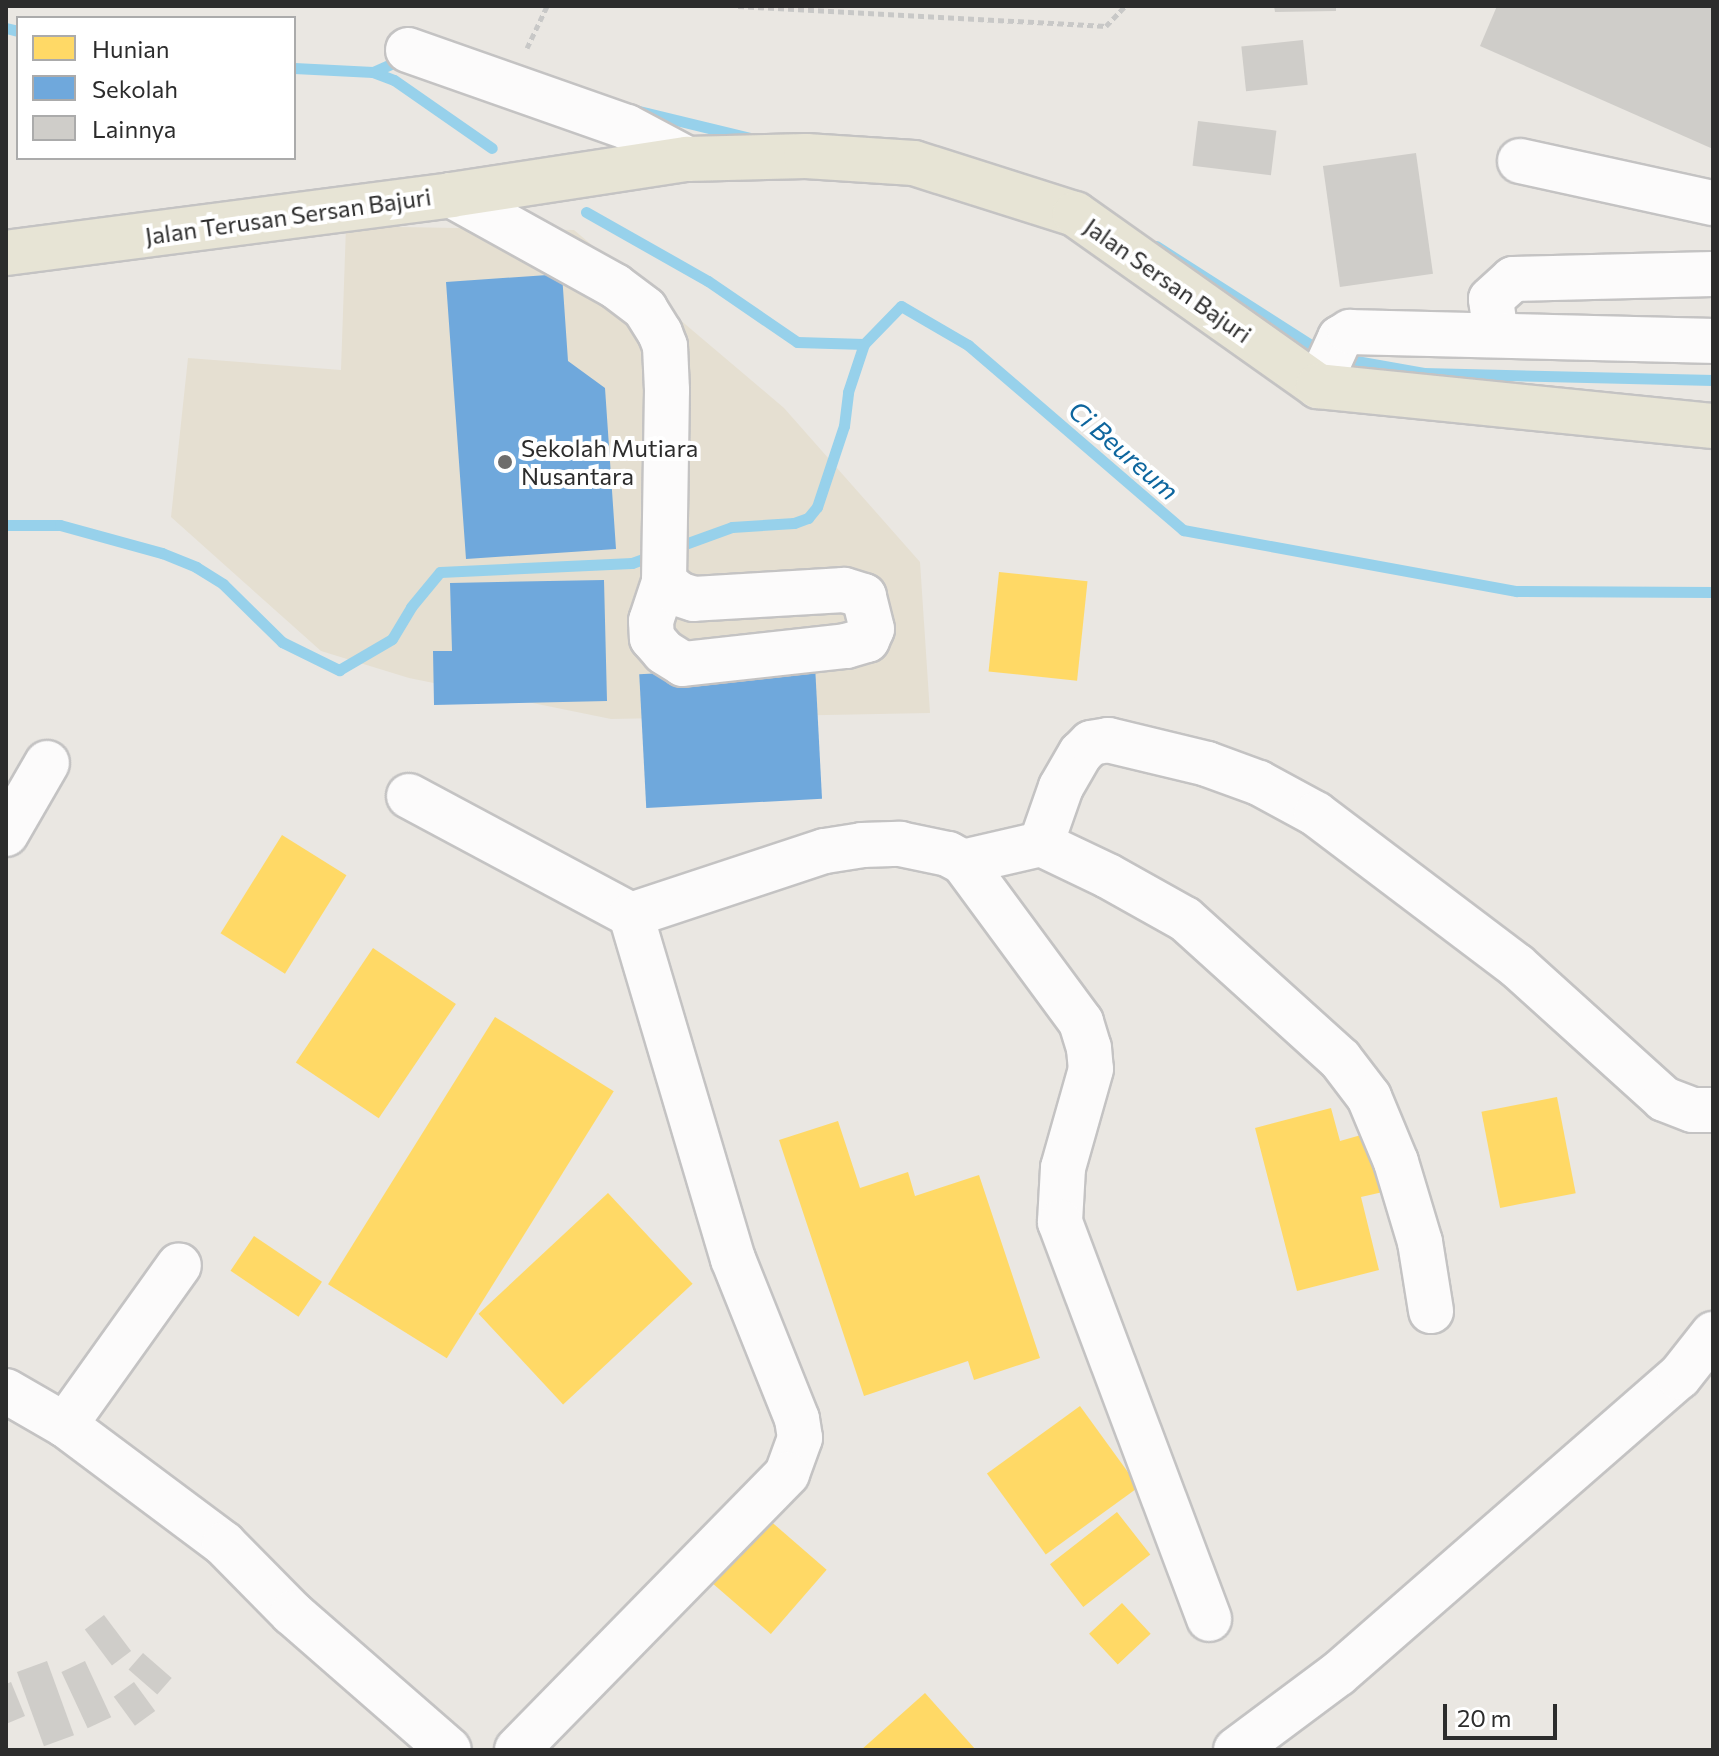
<!DOCTYPE html>
<style>
body{margin:0}
#map{position:relative;width:1719px;height:1756px;overflow:hidden;background:#eae7e2;font-family:Commissioner,sans-serif}
div>[style]{position:absolute}
.education>*{inset:0;background:#e5dfd1}
.homes>*{inset:0;background:#ffd966;transform-origin:0 0}
.schools>*{inset:0;background:#6fa8dc;transform-origin:0 0}
.stream>*{height:11px;margin:-5.5px;padding:0 5.5px;transform-origin:5.5px;border-radius:5.5px;background:#97d1eb}
.building>*{inset:0;background:#cfcdc9;transform-origin:0 0}
.path>*{height:5px;margin-top:-2.5px;transform-origin:0;background:repeating-linear-gradient(90deg,#c8c8c7 0 6px,transparent 0 10px)}
.roads{filter:drop-shadow(2px 0 #c4c3c3) drop-shadow(-2px 0 #c4c3c3) drop-shadow(0 2px #c4c3c3) drop-shadow(0 -2px #c4c3c3)}
.minor>*{height:44px;margin:-22px;padding:0 22px;transform-origin:22px;border-radius:22px;background:#fcfbfb}
.major>*{height:44px;margin:-22px;padding:0 22px;transform-origin:22px;border-radius:22px;background:#e7e4d5}
.dots>*{width:22px;height:22px;translate:-50% -50%;box-sizing:border-box;border:4px solid #fff;border-radius:50%}
span{translate:-50% -50%;white-space:nowrap;text-align:center;line-height:1.15;-webkit-text-stroke:8px #fff;paint-order:stroke}
.street-label{font-size:24px;color:#2c2c2c}
.poi-label{font-size:24px;color:#2c2c2c}
.left{translate:0 -50%;text-align:left}
.water-label{font-size:26px;color:#0e669e;font-style:italic}
.frame{position:absolute;inset:0;border:8px solid #2c2c2c;pointer-events:none}
.legend{position:absolute;left:16px;top:16px;width:280px;height:144px;box-sizing:border-box;background:#fff;border:2px solid #ababab;margin:0;padding:10px 14px;list-style:none;font-size:24px;color:#2c2c2c}
.legend li{display:flex;align-items:center;gap:16px;height:40px}
.legend b{width:40px;border:2px solid #ababab}
.scale{position:absolute;left:1443px;top:1704px;width:114px;height:36px;box-sizing:border-box;border:4px solid #2c2c2c;border-top:0;padding-left:10px;font-size:24px;line-height:28px;white-space:nowrap;color:#2c2c2c;-webkit-text-stroke:6px #fff;paint-order:stroke}
</style>
<div id="map">
<div class="education">
<i style="clip-path:polygon(346px 226px,574px 230px,784px 408px,920px 562px,930px 713px,611px 719px,409px 678px,321px 651px,171px 517px,188px 358px,341px 370px)"></i>
</div>
<div class="homes">
<i style="left:999px;top:572px;width:89px;height:100px;rotate:6deg"></i>
<i style="left:282px;top:835px;width:76px;height:116px;rotate:32deg"></i>
<i style="left:373px;top:948px;width:100px;height:138px;rotate:34deg"></i>
<i style="left:495px;top:1017px;width:140px;height:315px;rotate:32deg"></i>
<i style="left:1557px;top:1097px;width:98px;height:77px;rotate:79deg"></i>
<i style="clip-path:polygon(1331px 1108px,1340px 1141px,1368px 1133px,1383px 1192px,1361px 1197px,1379px 1270px,1297px 1291px,1255px 1128px)"></i>
<i style="clip-path:polygon(838px 1121px,860px 1188px,908px 1172px,915px 1196px,979px 1175px,1040px 1358px,974px 1380px,968px 1361px,864px 1396px,779px 1140px)"></i>
<i style="left:608px;top:1193px;width:124px;height:177px;rotate:47deg"></i>
<i style="left:254px;top:1236px;width:82px;height:42px;rotate:34deg"></i>
<i style="left:1080px;top:1406px;width:100px;height:115px;rotate:54deg"></i>
<i style="left:1117px;top:1512px;width:54px;height:85px;rotate:52deg"></i>
<i style="left:767px;top:1518px;width:79px;height:85px;rotate:41deg"></i>
<i style="left:1122px;top:1603px;width:42px;height:45px;rotate:47deg"></i>
<i style="clip-path:polygon(925px 1693px,976px 1750px,861px 1750px)"></i>
</div>
<div class="schools">
<i style="clip-path:polygon(562px 274px,568px 361px,605px 388px,616px 549px,466px 559px,446px 282px)"></i>
<i style="clip-path:polygon(604px 580px,607px 701px,434px 705px,433px 651px,452px 651px,450px 583px)"></i>
<i style="left:815px;top:665px;width:134px;height:176px;rotate:87deg"></i>
</div>
<div class="stream">
<i style="left:6px;top:28px;width:12px;rotate:14deg"></i>
<i style="left:294px;top:68px;width:79px;rotate:2.9deg"></i>
<i style="left:373px;top:72px;width:22px;rotate:21deg"></i>
<i style="left:394px;top:80px;width:119px;rotate:34.8deg"></i>
<i style="left:373px;top:72px;width:32px;rotate:-24deg"></i>
<i style="left:639px;top:111px;width:118px;rotate:13.7deg"></i>
<i style="left:586px;top:212px;width:140px;rotate:29.5deg"></i>
<i style="left:708px;top:281px;width:108px;rotate:34.4deg"></i>
<i style="left:797px;top:342px;width:67px;rotate:1.7deg"></i>
<i style="left:864px;top:344px;width:53px;rotate:-45.8deg"></i>
<i style="left:901px;top:306px;width:78px;rotate:30.2deg"></i>
<i style="left:968px;top:345px;width:284px;rotate:40.7deg"></i>
<i style="left:1183px;top:530px;width:339px;rotate:10.4deg"></i>
<i style="left:1516px;top:591px;width:197px;rotate:0.3deg"></i>
<i style="left:1156px;top:246px;width:198px;rotate:32.6deg"></i>
<i style="left:1339px;top:358px;width:86px;rotate:10deg"></i>
<i style="left:1424px;top:373px;width:289px;rotate:1.4deg"></i>
<i style="left:6px;top:525px;width:54px"></i>
<i style="left:60px;top:525px;width:106px;rotate:15.4deg"></i>
<i style="left:162px;top:553px;width:37px;rotate:22deg"></i>
<i style="left:196px;top:567px;width:32px;rotate:32deg"></i>
<i style="left:223px;top:584px;width:83px;rotate:44.5deg"></i>
<i style="left:282px;top:642px;width:64px;rotate:26.2deg"></i>
<i style="left:339px;top:670px;width:61px;rotate:-30.3deg"></i>
<i style="left:392px;top:639px;width:37px;rotate:-59deg"></i>
<i style="left:411px;top:607px;width:45px;rotate:-50.4deg"></i>
<i style="left:440px;top:572px;width:192px;rotate:-2.7deg"></i>
<i style="left:632px;top:563px;width:23px;rotate:-20deg"></i>
<i style="left:674px;top:548px;width:62px;rotate:-19.9deg"></i>
<i style="left:732px;top:527px;width:62px;rotate:-3.7deg"></i>
<i style="left:794px;top:523px;width:15px;rotate:-20deg"></i>
<i style="left:808px;top:518px;width:14px;rotate:-51deg"></i>
<i style="left:817px;top:507px;width:85px;rotate:-71.6deg"></i>
<i style="left:844px;top:426px;width:34px;rotate:-83deg"></i>
<i style="left:848px;top:392px;width:51px;rotate:-71.6deg"></i>
</div>
<div class="building">
<i style="clip-path:polygon(1274px 6px,1336px 6px,1336px 11px,1275px 12px)"></i>
<i style="clip-path:polygon(1497px 6px,1713px 6px,1713px 149px,1480px 46px)"></i>
<i style="left:1303px;top:40px;width:45px;height:62px;rotate:84deg"></i>
<i style="left:1198px;top:121px;width:79px;height:45px;rotate:7deg"></i>
<i style="left:1416px;top:153px;width:122px;height:94px;rotate:82deg"></i>
<i style="left:104px;top:1615px;width:45px;height:24px;rotate:53deg"></i>
<i style="left:143px;top:1653px;width:38px;height:22px;rotate:41deg"></i>
<i style="left:47px;top:1661px;width:79px;height:32px;rotate:70deg"></i>
<i style="left:85px;top:1661px;width:62px;height:26px;rotate:65deg"></i>
<i style="clip-path:polygon(11px 1682px,25px 1716px,6px 1724px,6px 1684px)"></i>
<i style="left:134px;top:1682px;width:36px;height:25px;rotate:54deg"></i>
</div>
<div class="path">
<i style="left:738px;top:6px;width:369px;rotate:3.1deg"></i>
<i style="left:1106px;top:26px;width:28px;rotate:-46deg"></i>
<i style="left:527px;top:48px;width:47px;rotate:-64.5deg"></i>
</div>
<div class="roads">
<div class="minor">
<i style="left:408px;top:50px;width:232px;rotate:19.4deg"></i>
<i style="left:627px;top:127px;width:68px;rotate:28.1deg"></i>
<i style="left:1520px;top:161px;width:198px;rotate:12.3deg"></i>
<i style="left:451px;top:195px;width:188px;rotate:29deg"></i>
<i style="left:615px;top:286px;width:38px;rotate:37deg"></i>
<i style="left:645px;top:309px;width:28px;rotate:58deg"></i>
<i style="left:660px;top:333px;width:14px;rotate:69deg"></i>
<i style="left:665px;top:346px;width:44px;rotate:87.4deg"></i>
<i style="left:667px;top:390px;width:192px;rotate:90.9deg"></i>
<i style="left:664px;top:582px;width:41px;rotate:108.4deg"></i>
<i style="left:651px;top:621px;width:17px;rotate:87deg"></i>
<i style="left:652px;top:638px;width:18px;rotate:49deg"></i>
<i style="left:664px;top:652px;width:22px;rotate:32deg"></i>
<i style="left:683px;top:664px;width:164px;rotate:-6.3deg"></i>
<i style="left:846px;top:646px;width:22px;rotate:-16deg"></i>
<i style="left:867px;top:640px;width:12px;rotate:-66deg"></i>
<i style="left:872px;top:629px;width:34px;rotate:-104deg"></i>
<i style="left:864px;top:596px;width:21px;rotate:-163deg"></i>
<i style="left:844px;top:590px;width:150px;rotate:176.6deg"></i>
<i style="left:694px;top:599px;width:16px;rotate:-162deg"></i>
<i style="left:679px;top:594px;width:19px;rotate:-141deg"></i>
<i style="left:1496px;top:335px;width:36px;rotate:-98deg"></i>
<i style="left:1491px;top:299px;width:30px;rotate:-42deg"></i>
<i style="left:1513px;top:279px;width:200px;rotate:-1.4deg"></i>
<i style="left:1318px;top:386px;width:53px;rotate:-65.4deg"></i>
<i style="left:1340px;top:338px;width:12px;rotate:-31deg"></i>
<i style="left:1350px;top:332px;width:363px;rotate:1.4deg"></i>
<i style="left:409px;top:796px;width:252px;rotate:28.2deg"></i>
<i style="left:631px;top:915px;width:359px;rotate:73.5deg"></i>
<i style="left:733px;top:1259px;width:172px;rotate:68.2deg"></i>
<i style="left:797px;top:1419px;width:19px;rotate:81deg"></i>
<i style="left:800px;top:1438px;width:38px;rotate:110deg"></i>
<i style="left:787px;top:1474px;width:386px;rotate:134.4deg"></i>
<i style="left:6px;top:834px;width:82px;rotate:-60deg"></i>
<i style="left:1041px;top:844px;width:74px;rotate:25.5deg"></i>
<i style="left:1108px;top:876px;width:88px;rotate:29.2deg"></i>
<i style="left:1185px;top:919px;width:209px;rotate:42.1deg"></i>
<i style="left:1340px;top:1059px;width:48px;rotate:52.7deg"></i>
<i style="left:1369px;top:1097px;width:70px;rotate:67.4deg"></i>
<i style="left:1396px;top:1162px;width:84px;rotate:73.3deg"></i>
<i style="left:1420px;top:1242px;width:70px;rotate:80.9deg"></i>
<i style="left:963px;top:862px;width:80px;rotate:-13deg"></i>
<i style="left:1041px;top:844px;width:60px;rotate:-70.7deg"></i>
<i style="left:1061px;top:787px;width:39px;rotate:-60deg"></i>
<i style="left:1081px;top:753px;width:14px;rotate:-45deg"></i>
<i style="left:1091px;top:743px;width:17px;rotate:-10deg"></i>
<i style="left:1108px;top:740px;width:102px;rotate:13.6deg"></i>
<i style="left:1207px;top:764px;width:55px;rotate:20.1deg"></i>
<i style="left:1259px;top:783px;width:65px;rotate:28.5deg"></i>
<i style="left:1316px;top:814px;width:252px;rotate:37.1deg"></i>
<i style="left:1517px;top:966px;width:198px;rotate:42.1deg"></i>
<i style="left:1664px;top:1099px;width:31px;rotate:21deg"></i>
<i style="left:1693px;top:1110px;width:20px"></i>
<i style="left:631px;top:915px;width:204px;rotate:-18.3deg"></i>
<i style="left:825px;top:851px;width:37px;rotate:-9deg"></i>
<i style="left:862px;top:845px;width:38px;rotate:-2deg"></i>
<i style="left:900px;top:844px;width:49px;rotate:11.8deg"></i>
<i style="left:948px;top:854px;width:17px;rotate:28deg"></i>
<i style="left:963px;top:862px;width:199px;rotate:53.6deg"></i>
<i style="left:1081px;top:1022px;width:27px;rotate:73deg"></i>
<i style="left:1089px;top:1048px;width:21px;rotate:85deg"></i>
<i style="left:1091px;top:1069px;width:103px;rotate:105.8deg"></i>
<i style="left:1063px;top:1168px;width:54px;rotate:93.2deg"></i>
<i style="left:1060px;top:1222px;width:424px;rotate:69.4deg"></i>
<i style="left:6px;top:1391px;width:68px;rotate:30deg"></i>
<i style="left:65px;top:1425px;width:199px;rotate:36.8deg"></i>
<i style="left:224px;top:1544px;width:97px;rotate:45.4deg"></i>
<i style="left:292px;top:1613px;width:208px;rotate:41.1deg"></i>
<i style="left:65px;top:1425px;width:196px;rotate:-54.5deg"></i>
<i style="left:1236px;top:1750px;width:127px;rotate:-36.7deg"></i>
<i style="left:1338px;top:1674px;width:452px;rotate:-41.1deg"></i>
<i style="left:1679px;top:1377px;width:55px;rotate:-51.7deg"></i>
</div>
<div class="major">
<i style="left:6px;top:253px;width:449px;rotate:-7.4deg"></i>
<i style="left:451px;top:195px;width:239px;rotate:-8.7deg"></i>
<i style="left:687px;top:159px;width:119px;rotate:-1.4deg"></i>
<i style="left:806px;top:156px;width:108px;rotate:3.7deg"></i>
<i style="left:914px;top:163px;width:169px;rotate:17.6deg"></i>
<i style="left:1075px;top:214px;width:298px;rotate:35.3deg"></i>
<i style="left:1318px;top:386px;width:397px;rotate:5.8deg"></i>
</div>
</div>
<div class="dots">
<i style="left:505px;top:462px;background:#6e6d6c"></i>
</div>
<div class="street-label">
<span style="left:288px;top:216px;rotate:-8deg">Jalan Terusan Sersan Bajuri</span>
<span style="left:1168px;top:280px;rotate:35deg">Jalan Sersan Bajuri</span>
</div>
<div class="poi-label">
<span class="left" style="left:521px;top:462px">Sekolah Mutiara<br>Nusantara</span>
</div>
<div class="water-label">
<span style="left:1124px;top:450px;rotate:41deg">Ci Beureum</span>
</div>
<div class="frame"></div>
<ul class="legend">
<li><b style="height:22px;background:#ffd966"></b>Hunian</li>
<li><b style="height:22px;background:#6fa8dc"></b>Sekolah</li>
<li><b style="height:22px;background:#cfcdc9"></b>Lainnya</li>
</ul>
<div class="scale">20 m</div>
</div>
